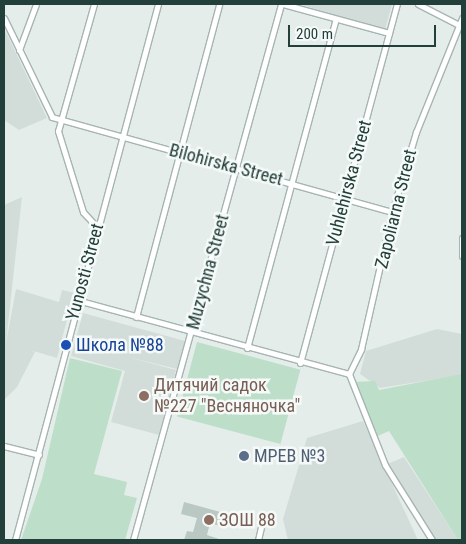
<!DOCTYPE html>
<meta charset="utf-8">
<style>
body{margin:0}
#map{position:relative;width:466px;height:544px;overflow:hidden;background:#e4edea;font-family:"Roboto Condensed",sans-serif}
div>[style]{position:absolute}
.built>*{inset:0;background:#d2ddd9}
.green>*{inset:0;background:#bddec9;transform-origin:0 0}
.building>*{inset:0;background:#b9c8c3}
.roads{filter:drop-shadow(1px 0 #a6b5b2) drop-shadow(-1px 0 #a6b5b2) drop-shadow(0 1px #a6b5b2) drop-shadow(0 -1px #a6b5b2)}
.minor>*{height:5px;margin:-2.5px;padding:0 2.5px;transform-origin:2.5px;border-radius:2.5px;background:#fff}
.dots>*{width:14px;height:14px;translate:-50% -50%;box-sizing:border-box;border:2px solid #f5faf8;border-radius:50%}
span{translate:-50% -50%;white-space:nowrap;text-align:center;line-height:1.15;-webkit-text-stroke:5px #f5faf8;paint-order:stroke}
.street-label{font-size:18px;color:#233f3a}
.transit-label{font-size:18px;color:#164399}
.left{translate:0 -50%;text-align:left}
.education-label{font-size:18px;color:#785e54}
.service-label{font-size:18px;color:#4e5e75}
.frame{position:absolute;inset:0;border:5px solid #233f3a;pointer-events:none}
.scale{position:absolute;left:288px;top:25px;width:148px;height:22px;box-sizing:border-box;border:2px solid #233f3a;border-top:0;padding-left:6px;font-size:15px;line-height:18px;white-space:nowrap;color:#233f3a;-webkit-text-stroke:4px #f5faf8;paint-order:stroke}
</style>
<div id="map">
<div class="built">
<i style="clip-path:polygon(299px 4px,392px 4px,385px 30px)"></i>
<i style="clip-path:polygon(4px 28px,47px 118px,19px 130px,4px 120px)"></i>
<i style="clip-path:polygon(22px 197px,6px 343px,16px 289px,59px 302px,62px 290px,74px 293px,57px 358px,30px 350px,35px 352px,17px 387px,4px 400px,4px 205px)"></i>
<i style="clip-path:polygon(83px 313px,185px 341px,177px 369px,128px 357px,176px 370px,159px 435px,111px 422px,125px 371px,71px 356px)"></i>
<i style="clip-path:polygon(437px 329px,462px 334px,462px 375px,380px 388px,360px 374px,366px 351px)"></i>
<i style="clip-path:polygon(363px 421px,418px 540px,288px 540px,283px 519px,307px 438px)"></i>
<i style="clip-path:polygon(404px 457px,458px 540px,432px 540px,385px 465px)"></i>
</div>
<div class="green">
<i style="left:197px;top:342px;width:107px;height:77px;rotate:15deg"></i>
<i style="clip-path:polygon(70px 358px,122px 371px,94px 474px,127px 482px,124px 495px,137px 498px,125px 540px,21px 540px,42px 479px)"></i>
<i style="clip-path:polygon(462px 374px,462px 540px,458px 540px,389px 431px,373px 438px,351px 382px,375px 381px,379px 390px)"></i>
</div>
<div class="building">
<i style="clip-path:polygon(184px 502px,224px 513px,220px 526px,210px 523px,207px 535px,222px 540px,184px 540px,187px 531px,193px 532px,197px 518px,181px 514px)"></i>
</div>
<div class="roads">
<div class="minor">
<i style="left:94px;top:4px;width:132px;rotate:105.8deg"></i>
<i style="left:58px;top:131px;width:85px;rotate:72.8deg"></i>
<i style="left:83px;top:212px;width:21px;rotate:47deg"></i>
<i style="left:283px;top:4px;width:110px;rotate:15.3deg"></i>
<i style="left:418px;top:4px;width:46px;rotate:27.1deg"></i>
<i style="left:4px;top:18px;width:110px;rotate:64.1deg"></i>
<i style="left:52px;top:117px;width:353px;rotate:15.6deg"></i>
<i style="left:19px;top:50px;width:49px;rotate:-69.7deg"></i>
<i style="left:462px;top:238px;width:18px;rotate:90deg"></i>
<i style="left:77px;top:300px;width:282px;rotate:15.2deg"></i>
<i style="left:136px;top:317px;width:324px;rotate:-75.1deg"></i>
<i style="left:247px;top:348px;width:339px;rotate:-74.9deg"></i>
<i style="left:300px;top:363px;width:372px;rotate:-74.9deg"></i>
<i style="left:349px;top:374px;width:28px;rotate:-64deg"></i>
<i style="left:361px;top:349px;width:140px;rotate:-77.2deg"></i>
<i style="left:392px;top:212px;width:84px;rotate:-73.3deg"></i>
<i style="left:416px;top:132px;width:123px;rotate:-68deg"></i>
<i style="left:349px;top:374px;width:98px;rotate:68.4deg"></i>
<i style="left:385px;top:465px;width:89px;rotate:57.9deg"></i>
<i style="left:4px;top:446px;width:36px;rotate:14deg"></i>
<i style="left:15px;top:540px;width:555px;rotate:-75.06deg"></i>
<i style="left:133px;top:540px;width:556px;rotate:-74.56deg"></i>
<i style="left:258px;top:540px;width:22px;rotate:-77deg"></i>
</div>
</div>
<div class="dots">
<i style="left:66px;top:345px;background:#1a4fb4"></i>
<i style="left:144px;top:396px;background:#8d6e63"></i>
<i style="left:244px;top:456px;background:#5c6f8a"></i>
<i style="left:209px;top:520px;background:#8d6e63"></i>
</div>
<div class="street-label">
<span style="left:226px;top:165px;rotate:15deg">Bilohirska Street</span>
<span style="left:349px;top:183px;rotate:-75deg">Vuhlehirska Street</span>
<span style="left:396px;top:209px;rotate:-76deg">Zapoliarna Street</span>
<span style="left:85px;top:272px;rotate:-75deg">Yunosti Street</span>
<span style="left:208px;top:272px;rotate:-75deg">Muzychna Street</span>
</div>
<div class="transit-label">
<span class="left" style="left:76px;top:345px">Школа №88</span>
</div>
<div class="education-label">
<span class="left" style="left:154px;top:396px">Дитячий садок<br>№227 "Весняночка"</span>
<span class="left" style="left:219px;top:520px">ЗОШ 88</span>
</div>
<div class="service-label">
<span class="left" style="left:254px;top:456px">МРЕВ №3</span>
</div>
<div class="frame"></div>
<div class="scale">200 m</div>
</div>
